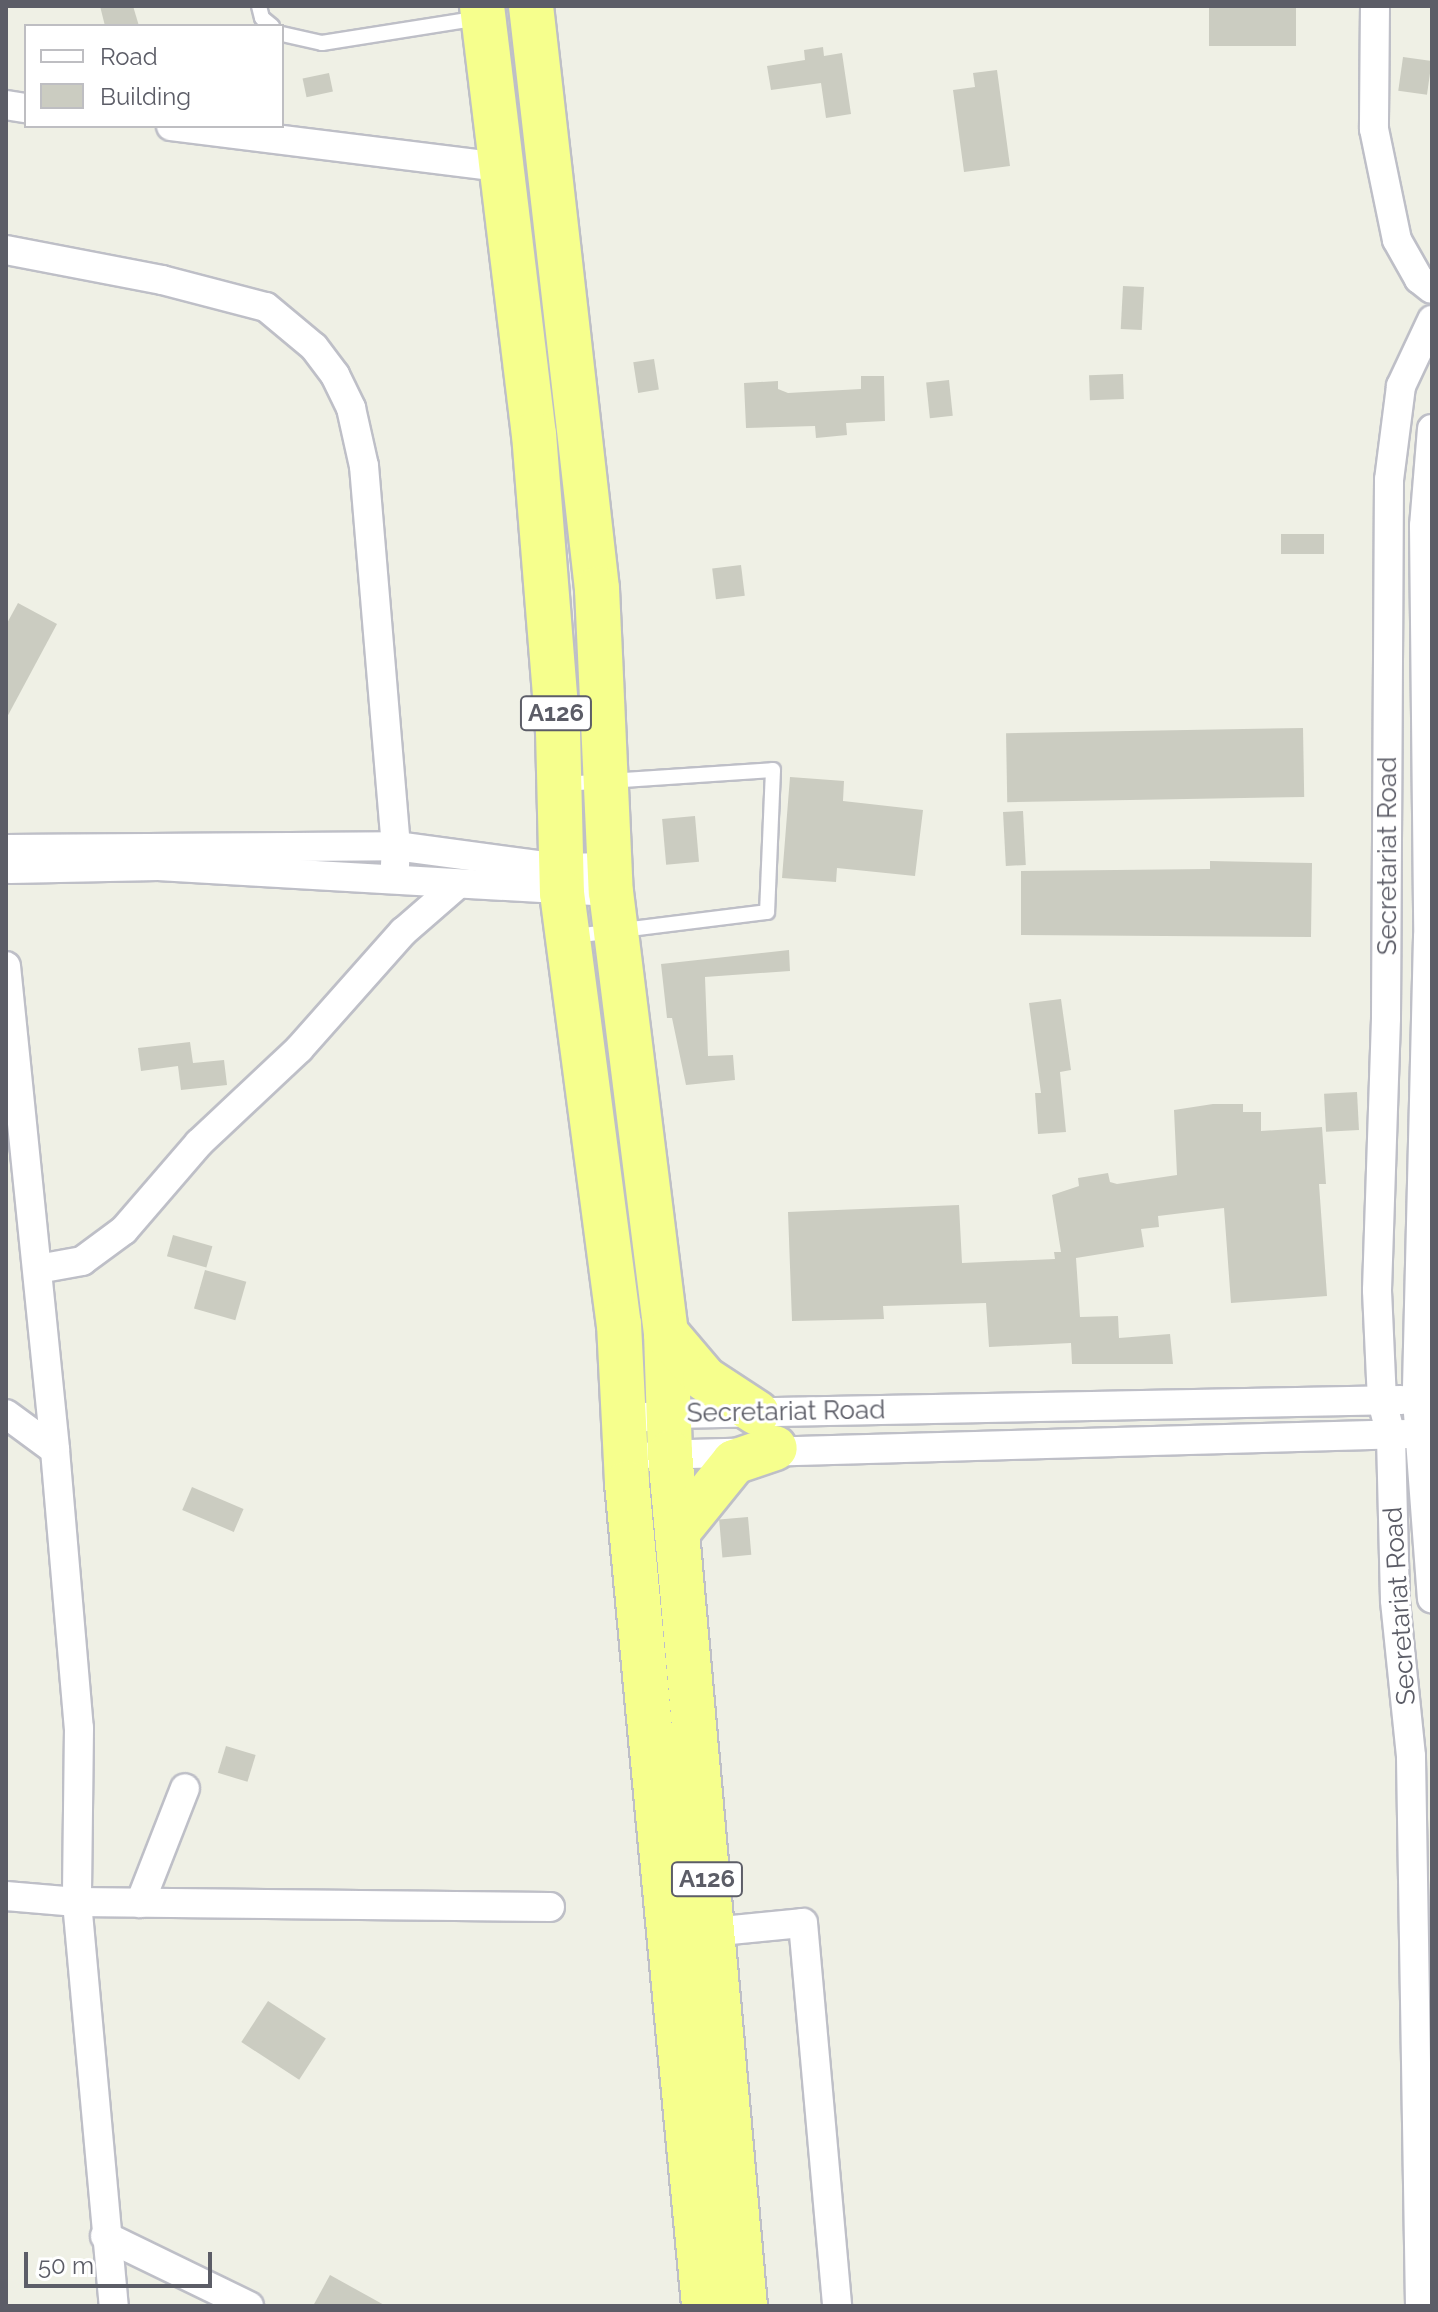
<!DOCTYPE html>
<style>
body{margin:0}
#map{position:relative;width:1438px;height:2312px;overflow:hidden;background:#eff0e5;font-family:Raleway,sans-serif}
div>[style]{position:absolute}
.building>*{inset:0;background:#cbccc1;transform-origin:0 0}
.roads{filter:drop-shadow(2px 0 #bebfc7) drop-shadow(-2px 0 #bebfc7) drop-shadow(0 2px #bebfc7) drop-shadow(0 -2px #bebfc7)}
.lane>*{height:14px;margin:-7px;padding:0 7px;transform-origin:7px;border-radius:7px;background:#fff}
.street>*{height:28px;margin:-14px;padding:0 14px;transform-origin:14px;border-radius:14px;background:#fff}
.highway>*{height:44px;margin:-22px;padding:0 22px;transform-origin:22px;border-radius:22px;background:#f6ff8d}
span{translate:-50% -50%;white-space:nowrap;text-align:center;line-height:1.15;-webkit-text-stroke:6px #fff;paint-order:stroke}
.shield-label span{padding:2px 6px;background:#fff;border:2px solid;border-radius:6px;-webkit-text-stroke-width:0}
.shield-label{font-size:24px;color:#5c5d67;font-weight:700}
.street-label{font-size:26px;color:#5c5d67}
.frame{position:absolute;inset:0;border:8px solid #5c5d67;pointer-events:none}
.legend{position:absolute;left:24px;top:24px;width:260px;height:104px;box-sizing:border-box;background:#fff;border:2px solid #bebec2;margin:0;padding:10px 14px;list-style:none;font-size:24px;color:#5c5d67}
.legend li{display:flex;align-items:center;gap:16px;height:40px}
.legend b{width:40px;border:2px solid #bebec2}
.scale{position:absolute;left:24px;top:2252px;width:188px;height:36px;box-sizing:border-box;border:4px solid #5c5d67;border-top:0;padding-left:10px;font-size:24px;line-height:28px;white-space:nowrap;color:#5c5d67;-webkit-text-stroke:6px #fff;paint-order:stroke}
</style>
<div id="map">
<div class="building">
<i style="clip-path:polygon(100px 6px,133px 6px,139px 26px,105px 26px)"></i>
<i style="left:1209px;top:6px;width:87px;height:40px"></i>
<i style="clip-path:polygon(823px 47px,824px 56px,842px 53px,851px 114px,826px 118px,821px 83px,771px 90px,767px 66px,805px 60px,804px 50px)"></i>
<i style="left:1403px;top:57px;width:29px;height:34px;rotate:8deg"></i>
<i style="clip-path:polygon(997px 70px,1010px 166px,964px 172px,953px 90px,975px 87px,973px 73px)"></i>
<i style="left:329px;top:73px;width:19px;height:27px;rotate:78deg"></i>
<i style="left:1123px;top:286px;width:21px;height:43px;rotate:3deg"></i>
<i style="left:654px;top:359px;width:31px;height:21px;rotate:81deg"></i>
<i style="left:1123px;top:374px;width:25px;height:34px;rotate:88deg"></i>
<i style="clip-path:polygon(861px 376px,884px 376px,885px 421px,846px 423px,847px 435px,816px 438px,815px 426px,746px 428px,744px 383px,778px 381px,778px 389px,788px 393px,861px 389px)"></i>
<i style="left:949px;top:380px;width:36px;height:23px;rotate:84deg"></i>
<i style="left:1324px;top:534px;width:20px;height:43px;rotate:90deg"></i>
<i style="left:741px;top:565px;width:31px;height:29px;rotate:83deg"></i>
<i style="clip-path:polygon(18px 603px,57px 624px,6px 719px,6px 625px)"></i>
<i style="left:1303px;top:728px;width:69px;height:297px;rotate:89deg"></i>
<i style="clip-path:polygon(790px 777px,844px 781px,843px 801px,923px 810px,915px 876px,837px 868px,836px 882px,782px 878px)"></i>
<i style="left:1023px;top:811px;width:54px;height:20px;rotate:87deg"></i>
<i style="left:695px;top:816px;width:46px;height:33px;rotate:85deg"></i>
<i style="clip-path:polygon(1210px 861px,1312px 863px,1311px 937px,1021px 935px,1021px 871px,1210px 869px)"></i>
<i style="clip-path:polygon(789px 950px,790px 971px,705px 977px,708px 1056px,733px 1055px,735px 1080px,686px 1085px,672px 1018px,667px 1018px,661px 964px)"></i>
<i style="clip-path:polygon(1061px 999px,1071px 1070px,1060px 1072px,1066px 1132px,1038px 1134px,1035px 1093px,1041px 1093px,1029px 1003px)"></i>
<i style="clip-path:polygon(190px 1042px,193px 1063px,224px 1060px,227px 1085px,181px 1090px,178px 1066px,141px 1071px,138px 1048px)"></i>
<i style="left:1357px;top:1092px;width:38px;height:33px;rotate:87deg"></i>
<i style="clip-path:polygon(1213px 1104px,1243px 1104px,1243px 1112px,1261px 1112px,1261px 1131px,1322px 1127px,1326px 1184px,1319px 1184px,1327px 1296px,1231px 1303px,1224px 1208px,1158px 1216px,1159px 1227px,1141px 1229px,1144px 1247px,1076px 1258px,1080px 1317px,1118px 1316px,1119px 1338px,1170px 1334px,1173px 1364px,1072px 1364px,1071px 1343px,989px 1347px,986px 1303px,883px 1306px,884px 1319px,792px 1321px,788px 1212px,959px 1205px,962px 1263px,1055px 1259px,1054px 1252px,1061px 1252px,1052px 1195px,1079px 1186px,1078px 1178px,1108px 1173px,1110px 1182px,1117px 1184px,1177px 1175px,1174px 1110px)"></i>
<i style="left:173px;top:1235px;width:41px;height:22px;rotate:16deg"></i>
<i style="left:205px;top:1270px;width:43px;height:40px;rotate:16deg"></i>
<i style="left:192px;top:1487px;width:56px;height:25px;rotate:23deg"></i>
<i style="left:748px;top:1517px;width:38px;height:29px;rotate:85deg"></i>
<i style="left:226px;top:1746px;width:31px;height:28px;rotate:17deg"></i>
<i style="left:268px;top:2001px;width:69px;height:49px;rotate:33deg"></i>
<i style="clip-path:polygon(330px 2275px,386px 2306px,313px 2306px)"></i>
</div>
<div class="roads">
<div class="lane">
<i style="left:259px;top:6px;width:12px;rotate:76deg"></i>
<i style="left:262px;top:18px;width:13px;rotate:39deg"></i>
<i style="left:282px;top:34px;width:41px;rotate:12.7deg"></i>
<i style="left:322px;top:43px;width:159px;rotate:-9deg"></i>
<i style="left:563px;top:784px;width:210px;rotate:-3.8deg"></i>
<i style="left:773px;top:770px;width:142px;rotate:92.4deg"></i>
<i style="left:767px;top:912px;width:194px;rotate:172.9deg"></i>
</div>
<div class="street">
<i style="left:1375px;top:6px;width:123px;rotate:90.5deg"></i>
<i style="left:1374px;top:129px;width:113px;rotate:78.3deg"></i>
<i style="left:1397px;top:240px;width:45px;rotate:60.6deg"></i>
<i style="left:1419px;top:279px;width:16px;rotate:38deg"></i>
<i style="left:6px;top:105px;width:20px;rotate:9deg"></i>
<i style="left:171px;top:126px;width:338px;rotate:7.1deg"></i>
<i style="left:6px;top:250px;width:159px;rotate:10.9deg"></i>
<i style="left:162px;top:280px;width:107px;rotate:14.6deg"></i>
<i style="left:266px;top:307px;width:62px;rotate:39.8deg"></i>
<i style="left:314px;top:347px;width:35px;rotate:53deg"></i>
<i style="left:335px;top:375px;width:37px;rotate:64deg"></i>
<i style="left:351px;top:408px;width:59px;rotate:77.4deg"></i>
<i style="left:364px;top:466px;width:381px;rotate:85.2deg"></i>
<i style="left:396px;top:846px;width:33px;rotate:93deg"></i>
<i style="left:1432px;top:429px;width:97px;rotate:94.7deg"></i>
<i style="left:1424px;top:526px;width:411px;rotate:89.4deg"></i>
<i style="left:1428px;top:937px;width:463px;rotate:91.4deg"></i>
<i style="left:1417px;top:1400px;width:199px;rotate:85.7deg"></i>
<i style="left:6px;top:849px;width:390px;rotate:-0.4deg"></i>
<i style="left:396px;top:846px;width:165px;rotate:7.6deg"></i>
<i style="left:560px;top:868px;width:49px;rotate:-1.2deg"></i>
<i style="left:10px;top:869px;width:148px;rotate:-1.2deg"></i>
<i style="left:158px;top:866px;width:454px;rotate:3.3deg"></i>
<i style="left:6px;top:966px;width:486px;rotate:84.2deg"></i>
<i style="left:38px;top:1269px;width:45px;rotate:-10.3deg"></i>
<i style="left:82px;top:1261px;width:52px;rotate:-36.4deg"></i>
<i style="left:124px;top:1230px;width:115px;rotate:-49.2deg"></i>
<i style="left:199px;top:1143px;width:137px;rotate:-43.2deg"></i>
<i style="left:299px;top:1049px;width:157px;rotate:-48.4deg"></i>
<i style="left:403px;top:932px;width:72px;rotate:-41deg"></i>
<i style="left:6px;top:1414px;width:61px;rotate:36.3deg"></i>
<i style="left:55px;top:1450px;width:279px;rotate:85.1deg"></i>
<i style="left:79px;top:1728px;width:174px;rotate:90.7deg"></i>
<i style="left:77px;top:1902px;width:406px;rotate:84.8deg"></i>
<i style="left:622px;top:1420px;width:48px;rotate:-7.1deg"></i>
<i style="left:670px;top:1414px;width:731px;rotate:-1.1deg"></i>
<i style="left:654px;top:1455px;width:754px;rotate:-1.6deg"></i>
<i style="left:6px;top:1896px;width:71px;rotate:4.8deg"></i>
<i style="left:77px;top:1902px;width:473px;rotate:0.6deg"></i>
<i style="left:140px;top:1903px;width:123px;rotate:-68.6deg"></i>
<i style="left:711px;top:1932px;width:92px;rotate:-5.6deg"></i>
<i style="left:803px;top:1923px;width:385px;rotate:84.9deg"></i>
<i style="left:105px;top:2236px;width:160px;rotate:25.9deg"></i>
<i style="left:1420px;top:2306px;width:550px;rotate:-90.94deg"></i>
<i style="left:1411px;top:1756px;width:157px;rotate:-95.9deg"></i>
<i style="left:1395px;top:1600px;width:165px;rotate:-91.4deg"></i>
<i style="left:1391px;top:1435px;width:35px;rotate:-105deg"></i>
<i style="left:1382px;top:1401px;width:111px;rotate:-92.6deg"></i>
<i style="left:1377px;top:1290px;width:272px;rotate:-88.1deg"></i>
<i style="left:1386px;top:1018px;width:538px;rotate:-89.68deg"></i>
<i style="left:1389px;top:480px;width:95px;rotate:-82.7deg"></i>
<i style="left:1401px;top:386px;width:73px;rotate:-64.8deg"></i>
</div>
<div class="highway">
<i style="left:482px;top:6px;width:431px;rotate:83.1deg"></i>
<i style="left:534px;top:434px;width:298px;rotate:85.4deg"></i>
<i style="left:558px;top:731px;width:162px;rotate:88.6deg"></i>
<i style="left:562px;top:893px;width:435px;rotate:82.5deg"></i>
<i style="left:619px;top:1324px;width:159px;rotate:87.1deg"></i>
<i style="left:627px;top:1483px;width:827px;rotate:84.65deg"></i>
<i style="left:531px;top:6px;width:587px;rotate:83.54deg"></i>
<i style="left:597px;top:589px;width:303px;rotate:87.4deg"></i>
<i style="left:611px;top:892px;width:444px;rotate:82.9deg"></i>
<i style="left:666px;top:1333px;width:120px;rotate:88.1deg"></i>
<i style="left:670px;top:1453px;width:856px;rotate:84.98deg"></i>
<i style="left:666px;top:1333px;width:60px;rotate:49.7deg"></i>
<i style="left:705px;top:1379px;width:62px;rotate:33.2deg"></i>
<i style="left:680px;top:1529px;width:86px;rotate:-51.1deg"></i>
<i style="left:734px;top:1462px;width:43px;rotate:-18.9deg"></i>
</div>
</div>
<div class="shield-label">
<span style="left:556px;top:713px">A126</span>
<span style="left:707px;top:1879px">A126</span>
</div>
<div class="street-label">
<span style="left:1388px;top:856px;rotate:-90deg">Secretariat Road</span>
<span style="left:786px;top:1412px;rotate:-1deg">Secretariat Road</span>
<span style="left:1400px;top:1606px;rotate:-94deg">Secretariat Road</span>
</div>
<div class="frame"></div>
<ul class="legend">
<li><b style="height:10px;background:#fff"></b>Road</li>
<li><b style="height:22px;background:#cbccc1"></b>Building</li>
</ul>
<div class="scale">50 m</div>
</div>
